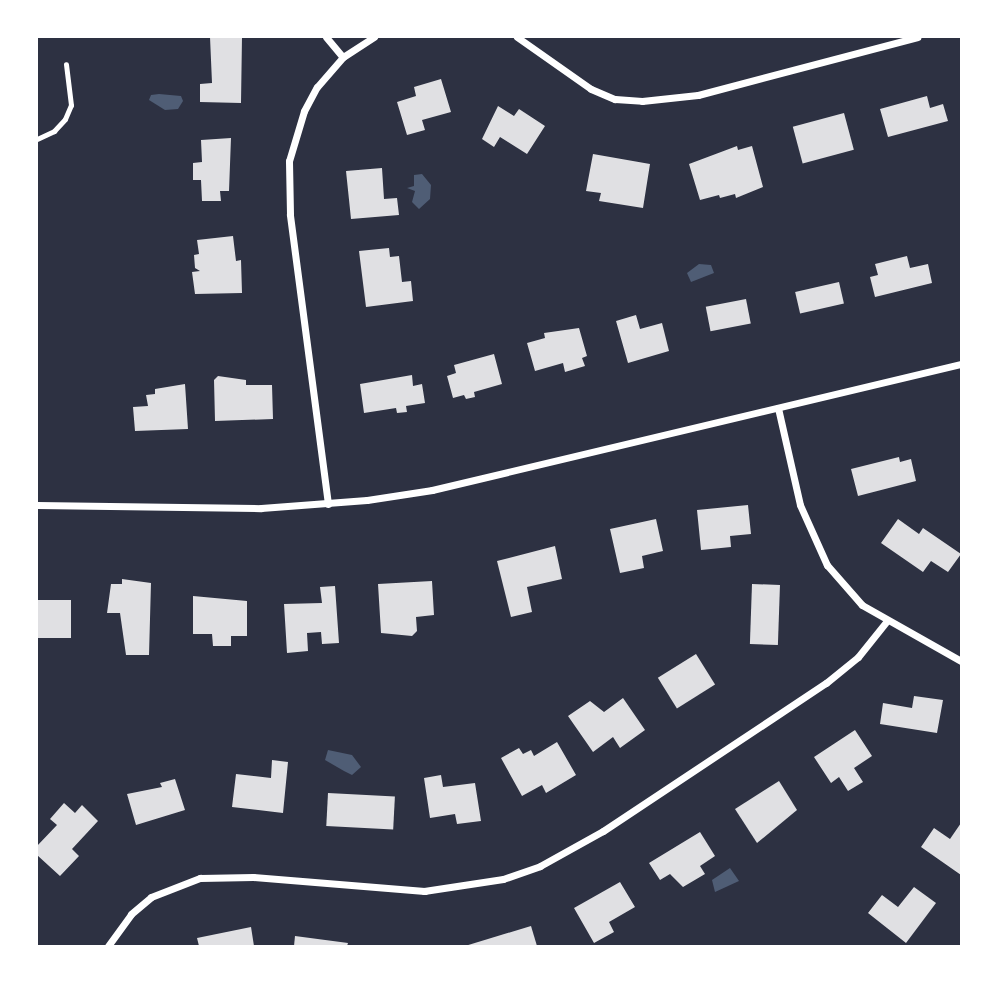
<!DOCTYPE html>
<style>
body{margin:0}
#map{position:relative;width:998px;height:983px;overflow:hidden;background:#2d3142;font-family:"Fira Sans",sans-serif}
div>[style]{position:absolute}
.water>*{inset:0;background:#4f5d75}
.building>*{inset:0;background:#e0e0e3;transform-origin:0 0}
.service>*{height:5px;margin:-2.5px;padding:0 2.5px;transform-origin:2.5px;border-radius:2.5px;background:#fff}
.minor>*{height:7px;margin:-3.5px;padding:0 3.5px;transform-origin:3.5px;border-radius:3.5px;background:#fff}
span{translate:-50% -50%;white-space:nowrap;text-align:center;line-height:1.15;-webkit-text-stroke:7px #fff;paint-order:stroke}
.frame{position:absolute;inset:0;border:38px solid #fff;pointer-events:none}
</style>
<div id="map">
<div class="water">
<i style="clip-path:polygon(159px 94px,181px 96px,183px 101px,178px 109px,165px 110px,149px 100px,151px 95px)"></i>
<i style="clip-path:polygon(422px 174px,431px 185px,430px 199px,419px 209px,412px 202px,415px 191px,407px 188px,414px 186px,414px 175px)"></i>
<i style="clip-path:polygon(699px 264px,711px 265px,714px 273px,691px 282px,687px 273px)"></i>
<i style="clip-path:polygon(328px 750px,352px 755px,361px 767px,352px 775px,344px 771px,325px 760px)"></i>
<i style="clip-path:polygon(730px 868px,739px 881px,715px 892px,712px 880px)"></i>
</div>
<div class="building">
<i style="clip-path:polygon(210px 37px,242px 37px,241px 103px,200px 102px,200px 84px,212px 83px)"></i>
<i style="clip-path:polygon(441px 79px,451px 112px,422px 120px,425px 130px,407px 135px,397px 102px,416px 96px,414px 87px)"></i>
<i style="clip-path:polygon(927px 96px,930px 108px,943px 104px,948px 121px,888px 137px,880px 109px)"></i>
<i style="clip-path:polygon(498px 106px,514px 116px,519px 109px,545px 126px,527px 154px,500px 137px,494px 147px,482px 139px)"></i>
<i style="left:844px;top:113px;width:38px;height:53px;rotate:75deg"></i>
<i style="clip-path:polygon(231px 138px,229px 191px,220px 191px,221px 201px,202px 201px,201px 180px,193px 180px,193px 163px,202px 162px,201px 140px)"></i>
<i style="clip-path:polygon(737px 146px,738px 150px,752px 146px,763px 187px,736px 198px,735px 194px,720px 198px,719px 195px,700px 200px,689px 164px)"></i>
<i style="clip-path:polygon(593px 154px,650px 164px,643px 208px,599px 201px,601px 193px,586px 191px)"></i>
<i style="clip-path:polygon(382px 168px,384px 199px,397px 198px,399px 215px,351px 219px,346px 171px)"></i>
<i style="clip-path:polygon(233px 236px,236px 261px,241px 260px,242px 293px,195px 294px,192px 272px,200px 271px,195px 268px,194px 255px,199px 254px,197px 240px)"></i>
<i style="clip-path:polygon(389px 248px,390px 257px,399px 256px,402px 282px,411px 281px,413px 301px,366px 307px,359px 251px)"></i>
<i style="clip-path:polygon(907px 256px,910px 268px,928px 264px,932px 283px,875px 297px,870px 277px,878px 275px,875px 264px)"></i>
<i style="left:839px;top:282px;width:22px;height:45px;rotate:77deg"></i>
<i style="left:746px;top:299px;width:25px;height:41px;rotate:79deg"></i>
<i style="clip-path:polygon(636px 315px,640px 329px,662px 323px,669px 351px,628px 363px,616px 321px)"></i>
<i style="clip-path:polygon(579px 328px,587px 356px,582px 358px,585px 366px,565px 372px,563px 363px,535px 371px,527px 343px,545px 338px,544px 333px)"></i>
<i style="clip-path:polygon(494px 354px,502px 384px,474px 392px,475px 397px,466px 399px,464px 395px,453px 398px,447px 376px,456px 373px,454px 365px)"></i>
<i style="clip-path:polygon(412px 375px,413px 386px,422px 384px,425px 403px,406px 406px,407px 412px,397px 413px,396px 408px,364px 413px,360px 384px)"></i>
<i style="clip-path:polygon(218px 376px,246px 380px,246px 385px,272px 385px,273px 419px,215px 421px,214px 380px)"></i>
<i style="clip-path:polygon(185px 384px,188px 429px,135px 431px,133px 407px,148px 406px,146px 395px,155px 394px,155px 389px)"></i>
<i style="clip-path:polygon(899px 457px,900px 462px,911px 459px,916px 481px,858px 496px,851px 469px)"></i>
<i style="clip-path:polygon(748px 505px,751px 534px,730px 536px,731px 547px,701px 550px,697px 510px)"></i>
<i style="clip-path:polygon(656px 519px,663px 551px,642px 556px,644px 568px,620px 573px,610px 529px)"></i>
<i style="clip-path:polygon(898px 519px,919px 534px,923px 528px,961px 554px,948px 572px,931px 561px,923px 572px,881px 543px)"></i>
<i style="clip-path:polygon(555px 546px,562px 579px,527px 587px,532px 612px,511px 617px,497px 561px)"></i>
<i style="clip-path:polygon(122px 579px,151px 583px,149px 655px,126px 655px,120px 613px,107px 613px,111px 584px,122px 584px)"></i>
<i style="clip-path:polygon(432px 581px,434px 615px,416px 617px,417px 631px,412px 636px,381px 633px,378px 584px)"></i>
<i style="left:752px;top:584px;width:28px;height:60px;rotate:2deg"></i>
<i style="clip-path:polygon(335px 586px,339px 643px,322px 644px,321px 632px,307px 633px,308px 651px,287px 653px,284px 604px,322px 603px,320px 587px)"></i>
<i style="clip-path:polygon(193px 596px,247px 601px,247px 636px,231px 636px,231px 646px,213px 646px,212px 634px,193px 634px)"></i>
<i style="left:71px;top:600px;width:38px;height:34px;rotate:90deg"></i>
<i style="left:696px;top:654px;width:36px;height:45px;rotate:58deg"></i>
<i style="clip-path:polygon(914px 696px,943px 700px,937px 733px,880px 724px,883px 703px,912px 708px)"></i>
<i style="clip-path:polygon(623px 698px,645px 730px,620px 748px,613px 737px,593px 752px,568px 716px,590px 701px,604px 712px)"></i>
<i style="clip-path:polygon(855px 730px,872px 756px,854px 768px,863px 782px,848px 791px,839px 777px,831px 783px,814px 757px)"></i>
<i style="clip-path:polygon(557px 742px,576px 775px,546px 793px,542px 785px,522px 796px,501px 758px,519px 748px,523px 754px,531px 750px,534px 756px)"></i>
<i style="clip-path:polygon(272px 760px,288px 762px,283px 813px,232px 807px,236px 774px,271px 778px)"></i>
<i style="clip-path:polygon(441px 775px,443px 787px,475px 783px,481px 821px,457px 824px,455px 814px,430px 818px,424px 778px)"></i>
<i style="clip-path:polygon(175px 779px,185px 810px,136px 825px,127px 794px,162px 787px,160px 783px)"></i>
<i style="clip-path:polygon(779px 781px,797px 810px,757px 843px,735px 809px)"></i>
<i style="left:328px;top:793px;width:67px;height:33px;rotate:3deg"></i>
<i style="clip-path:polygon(64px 803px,75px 813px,82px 805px,98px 821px,72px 849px,79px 856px,60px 876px,37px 855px,37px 846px,57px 825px,50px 819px)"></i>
<i style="clip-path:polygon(961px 823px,961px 875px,921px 847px,934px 828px,950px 839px)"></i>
<i style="clip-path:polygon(700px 832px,715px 856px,700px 866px,705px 874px,683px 887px,670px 874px,660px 880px,649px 863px)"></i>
<i style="clip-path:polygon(620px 882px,635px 907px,609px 922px,614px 932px,594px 943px,574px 908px)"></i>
<i style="clip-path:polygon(914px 887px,936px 903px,906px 943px,868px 913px,882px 895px,898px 907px)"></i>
<i style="clip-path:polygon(531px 926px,537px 946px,465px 946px)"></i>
<i style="clip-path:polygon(251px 927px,254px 946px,199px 946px,197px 938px)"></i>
<i style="clip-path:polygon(295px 936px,348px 943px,347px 946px,294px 946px)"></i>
</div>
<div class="service">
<i style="left:37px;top:139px;width:19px;rotate:-25deg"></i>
<i style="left:54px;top:131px;width:16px;rotate:-47deg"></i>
<i style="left:65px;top:119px;width:15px;rotate:-67deg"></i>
<i style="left:71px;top:105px;width:41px;rotate:-97deg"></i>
</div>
<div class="minor">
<i style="left:326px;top:37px;width:26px;rotate:50deg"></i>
<i style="left:517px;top:37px;width:90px;rotate:35.1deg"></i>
<i style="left:591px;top:89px;width:26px;rotate:23deg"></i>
<i style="left:615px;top:99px;width:27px;rotate:4deg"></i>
<i style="left:642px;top:101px;width:56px;rotate:-6.1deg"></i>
<i style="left:698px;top:95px;width:227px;rotate:-14.8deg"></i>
<i style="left:778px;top:408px;width:99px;rotate:77.2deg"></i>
<i style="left:800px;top:505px;width:66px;rotate:65.8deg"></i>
<i style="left:827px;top:565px;width:53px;rotate:48.8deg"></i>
<i style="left:862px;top:605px;width:114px;rotate:29.5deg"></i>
<i style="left:328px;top:504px;width:292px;rotate:-97.5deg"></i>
<i style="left:290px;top:214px;width:53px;rotate:-91.1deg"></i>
<i style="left:289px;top:161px;width:52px;rotate:-73.3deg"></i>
<i style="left:304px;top:111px;width:27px;rotate:-62deg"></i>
<i style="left:317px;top:87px;width:40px;rotate:-49deg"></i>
<i style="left:343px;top:57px;width:37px;rotate:-33deg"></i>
<i style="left:37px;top:505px;width:224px;rotate:0.8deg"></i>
<i style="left:261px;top:508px;width:106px;rotate:-4.3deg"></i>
<i style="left:367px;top:500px;width:66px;rotate:-8.7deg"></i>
<i style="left:432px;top:490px;width:544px;rotate:-13.4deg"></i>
<i style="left:108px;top:946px;width:39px;rotate:-54deg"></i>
<i style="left:131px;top:914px;width:26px;rotate:-40deg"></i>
<i style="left:151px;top:897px;width:53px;rotate:-21.2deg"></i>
<i style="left:200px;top:878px;width:53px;rotate:-1.1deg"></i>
<i style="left:253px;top:877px;width:172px;rotate:4.7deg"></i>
<i style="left:424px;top:891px;width:80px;rotate:-8.6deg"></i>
<i style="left:503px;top:879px;width:39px;rotate:-19deg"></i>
<i style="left:540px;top:866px;width:72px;rotate:-29.1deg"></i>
<i style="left:603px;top:831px;width:268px;rotate:-33.6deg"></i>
<i style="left:826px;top:683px;width:41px;rotate:-39.1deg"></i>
<i style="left:858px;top:657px;width:45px;rotate:-51.3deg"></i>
</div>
<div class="frame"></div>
</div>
